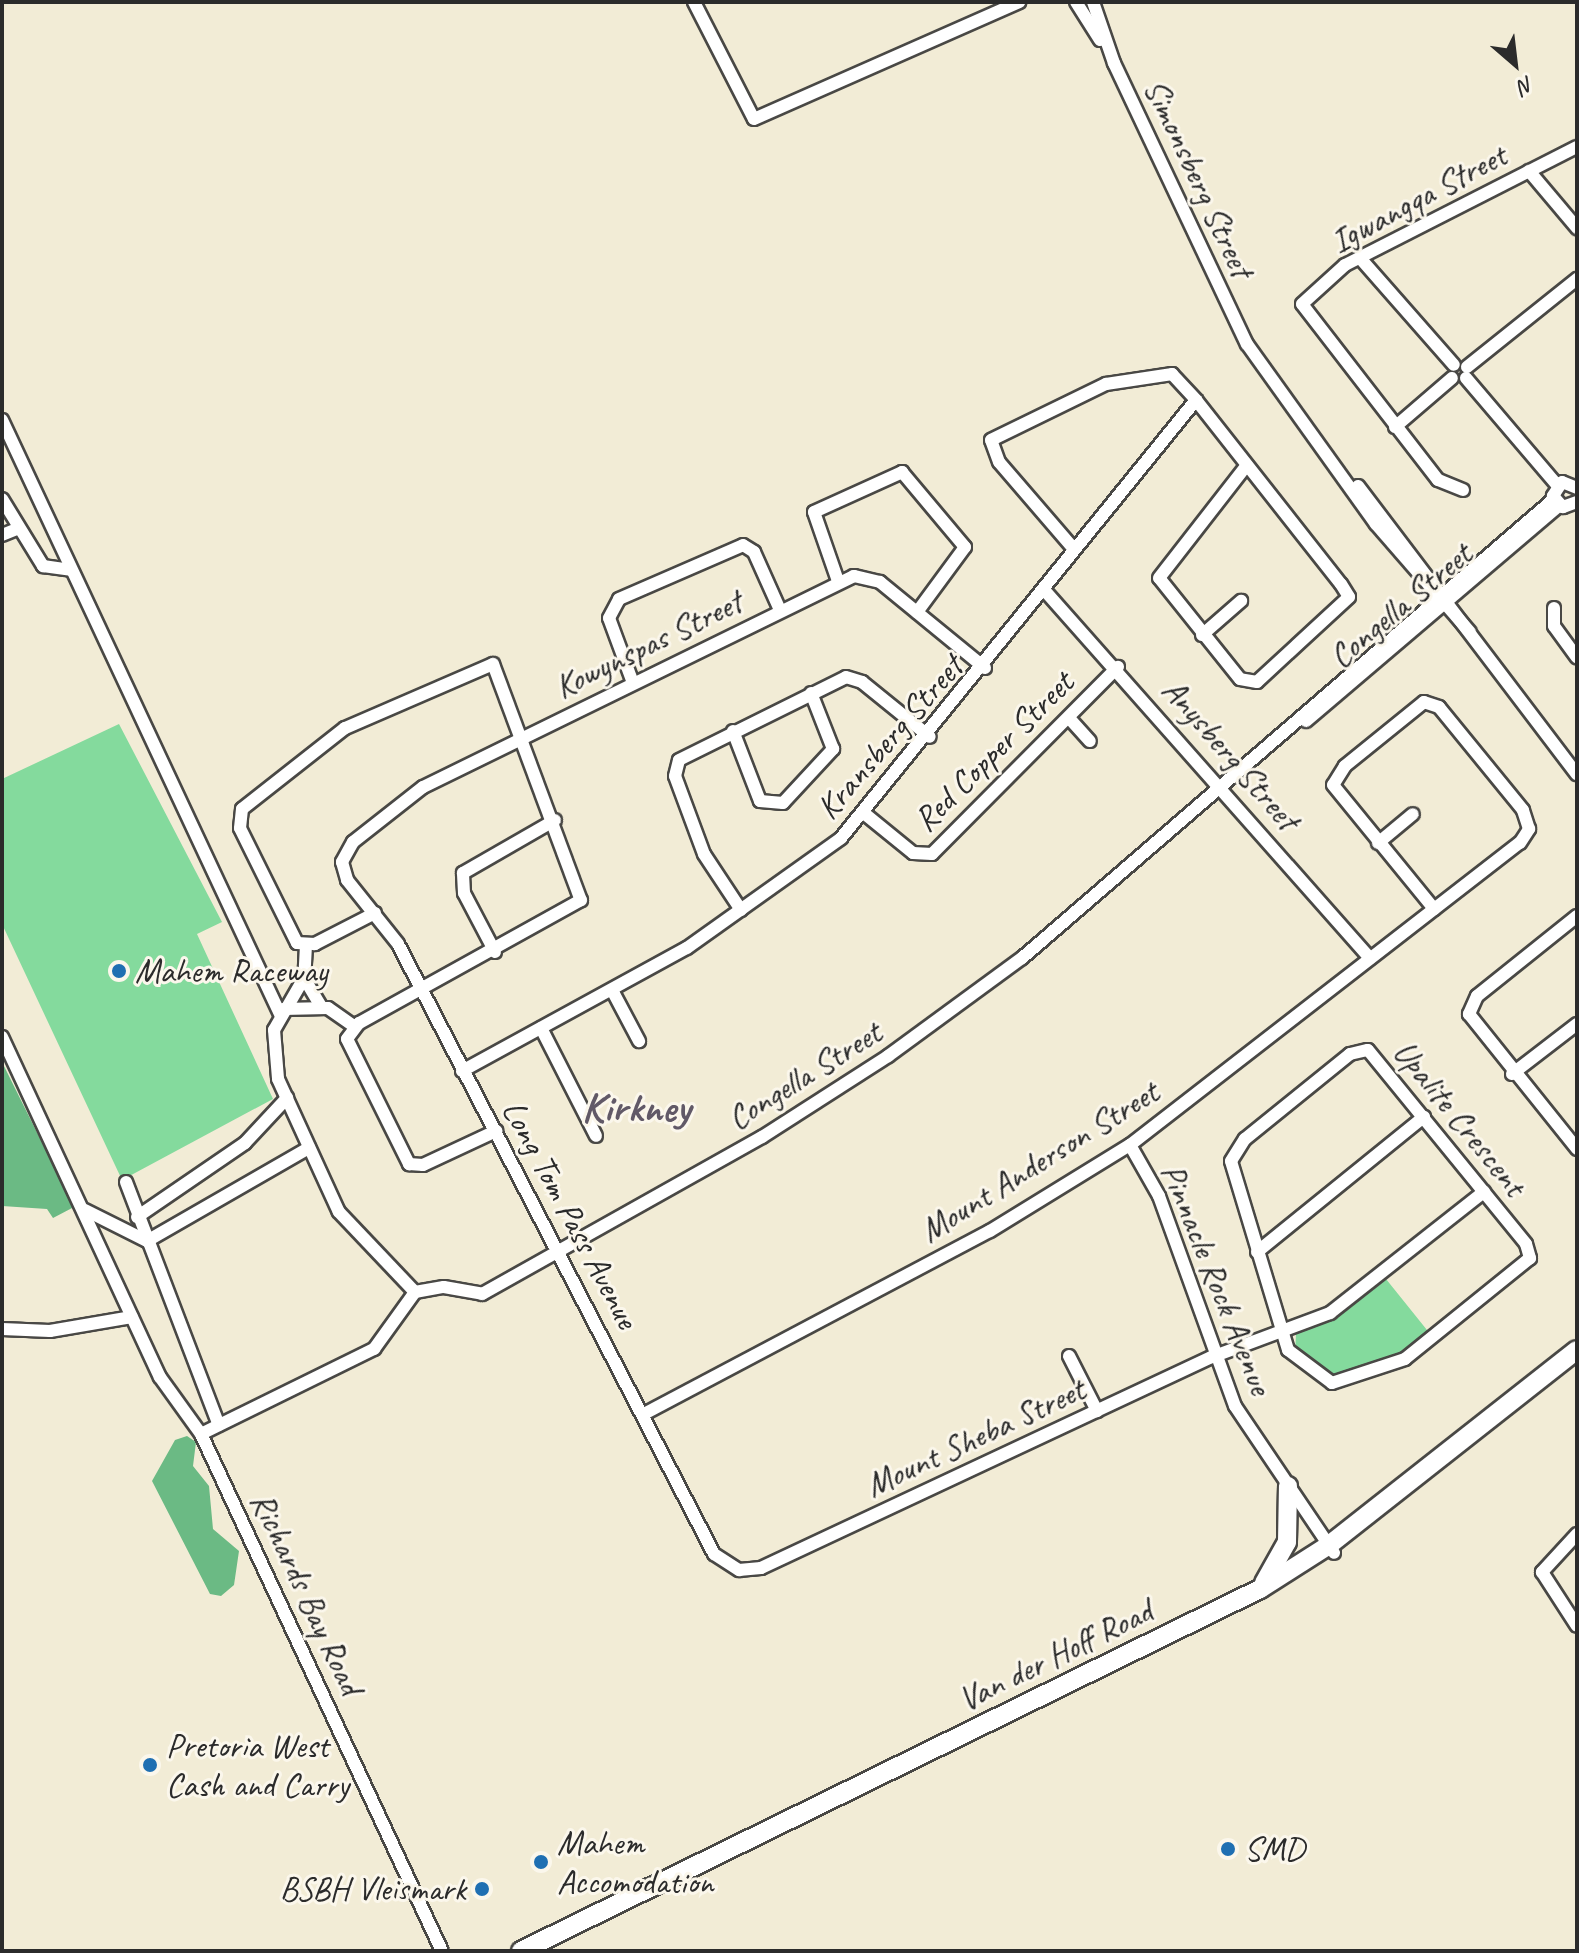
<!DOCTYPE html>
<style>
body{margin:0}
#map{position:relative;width:1579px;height:1953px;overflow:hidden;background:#f2ecd6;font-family:Caveat,sans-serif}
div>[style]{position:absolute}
.green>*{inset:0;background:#84da9d}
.forest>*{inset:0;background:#6bba84}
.roads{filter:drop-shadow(2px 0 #494845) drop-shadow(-2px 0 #494845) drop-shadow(0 2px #494845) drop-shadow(0 -2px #494845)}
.minor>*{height:12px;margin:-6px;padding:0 6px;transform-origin:6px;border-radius:6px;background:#fff}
.secondary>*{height:18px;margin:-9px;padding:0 9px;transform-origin:9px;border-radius:9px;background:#fff}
.dots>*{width:22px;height:22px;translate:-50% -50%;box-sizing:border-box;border:4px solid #fbf7ec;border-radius:50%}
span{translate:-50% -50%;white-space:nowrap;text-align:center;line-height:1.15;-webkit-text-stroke:6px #fbf7ec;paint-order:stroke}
.street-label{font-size:34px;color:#2b2b2b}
.poi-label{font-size:34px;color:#2b2b2b}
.left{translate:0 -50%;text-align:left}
.right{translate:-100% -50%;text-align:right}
.district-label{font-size:42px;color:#615967;font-weight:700}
.frame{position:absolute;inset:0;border:4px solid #2b2b2b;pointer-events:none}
.north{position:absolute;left:1475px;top:24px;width:80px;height:80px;-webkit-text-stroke:6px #fbf7ec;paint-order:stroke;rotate:152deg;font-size:22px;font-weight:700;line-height:32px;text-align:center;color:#2b2b2b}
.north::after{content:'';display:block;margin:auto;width:28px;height:36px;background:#2b2b2b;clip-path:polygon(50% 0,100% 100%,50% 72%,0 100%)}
</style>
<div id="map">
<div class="green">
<i style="clip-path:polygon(119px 724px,222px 922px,197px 934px,273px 1099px,122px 1180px,2px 924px,2px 779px)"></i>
<i style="clip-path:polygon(1386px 1279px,1431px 1335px,1412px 1351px,1326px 1378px,1295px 1356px,1296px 1333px,1339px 1316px)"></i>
</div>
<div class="forest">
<i style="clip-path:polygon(2px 1062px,74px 1207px,53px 1218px,47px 1209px,2px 1206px)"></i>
<i style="clip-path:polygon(187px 1436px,196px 1442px,193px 1466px,209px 1486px,213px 1529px,239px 1551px,234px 1585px,221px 1596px,210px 1594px,152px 1481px,175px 1440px)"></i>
</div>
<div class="roads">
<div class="minor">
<i style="left:694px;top:2px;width:131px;rotate:62.9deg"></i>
<i style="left:754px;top:119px;width:290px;rotate:-23.8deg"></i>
<i style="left:1076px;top:2px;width:45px;rotate:57.7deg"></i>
<i style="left:1093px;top:2px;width:65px;rotate:71deg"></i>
<i style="left:1114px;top:63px;width:311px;rotate:64.7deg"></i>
<i style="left:1247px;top:344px;width:221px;rotate:54.4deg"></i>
<i style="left:1376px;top:524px;width:143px;rotate:49deg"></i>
<i style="left:1529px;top:171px;width:75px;rotate:49.9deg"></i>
<i style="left:1360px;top:258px;width:142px;rotate:48.7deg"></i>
<i style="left:1467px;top:367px;width:141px;rotate:-38.7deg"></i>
<i style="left:1466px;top:378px;width:140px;rotate:49.6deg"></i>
<i style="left:2px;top:420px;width:656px;rotate:64.92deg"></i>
<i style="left:1395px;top:427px;width:75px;rotate:-40.7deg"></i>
<i style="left:1358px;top:486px;width:362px;rotate:52.8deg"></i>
<i style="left:1577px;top:488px;width:16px;rotate:-158deg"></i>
<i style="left:1562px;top:482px;width:17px;rotate:123deg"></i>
<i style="left:1553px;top:496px;width:15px;rotate:48deg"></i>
<i style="left:1563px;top:507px;width:15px;rotate:-20deg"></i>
<i style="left:1463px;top:490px;width:27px;rotate:-158deg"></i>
<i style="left:1438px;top:480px;width:222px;rotate:-127.7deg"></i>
<i style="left:1302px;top:304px;width:58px;rotate:-42.2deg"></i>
<i style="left:1345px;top:265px;width:260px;rotate:-27deg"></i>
<i style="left:2px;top:499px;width:79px;rotate:58.5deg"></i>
<i style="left:43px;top:566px;width:28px;rotate:8deg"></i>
<i style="left:2px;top:535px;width:18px;rotate:-22deg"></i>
<i style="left:1073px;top:548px;width:113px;rotate:-130.7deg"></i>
<i style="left:999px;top:462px;width:23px;rotate:-110deg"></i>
<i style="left:991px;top:440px;width:128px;rotate:-26deg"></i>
<i style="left:1106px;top:384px;width:67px;rotate:-8.6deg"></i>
<i style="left:1172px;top:374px;width:35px;rotate:47deg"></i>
<i style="left:1196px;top:400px;width:234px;rotate:51.8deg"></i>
<i style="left:1341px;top:584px;width:15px;rotate:58deg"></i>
<i style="left:1349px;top:597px;width:125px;rotate:137.3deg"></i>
<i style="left:1257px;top:682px;width:17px;rotate:-170deg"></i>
<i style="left:1240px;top:679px;width:129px;rotate:-128.7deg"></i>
<i style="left:1159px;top:578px;width:143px;rotate:-52.1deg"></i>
<i style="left:838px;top:581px;width:73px;rotate:-109.2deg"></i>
<i style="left:814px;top:512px;width:97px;rotate:-24.4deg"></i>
<i style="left:902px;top:472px;width:98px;rotate:50deg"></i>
<i style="left:965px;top:547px;width:81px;rotate:126.4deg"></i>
<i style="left:1046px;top:592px;width:489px;rotate:48.5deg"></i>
<i style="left:1554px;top:608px;width:18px;rotate:90deg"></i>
<i style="left:1554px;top:626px;width:39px;rotate:54deg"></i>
<i style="left:1202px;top:635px;width:52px;rotate:-41.1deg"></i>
<i style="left:985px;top:668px;width:136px;rotate:-140.7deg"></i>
<i style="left:880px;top:582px;width:27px;rotate:-167deg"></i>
<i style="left:854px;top:576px;width:480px;rotate:153.9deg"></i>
<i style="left:423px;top:787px;width:89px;rotate:141.8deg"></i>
<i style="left:353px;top:842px;width:23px;rotate:119deg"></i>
<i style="left:342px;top:862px;width:19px;rotate:74deg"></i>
<i style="left:347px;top:880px;width:82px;rotate:51.4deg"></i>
<i style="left:398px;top:944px;width:687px;rotate:62.61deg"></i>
<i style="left:714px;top:1554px;width:30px;rotate:33deg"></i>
<i style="left:739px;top:1570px;width:22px;rotate:-5deg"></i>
<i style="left:761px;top:1568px;width:498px;rotate:-25.1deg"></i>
<i style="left:1212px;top:1357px;width:126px;rotate:-20.4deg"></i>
<i style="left:1330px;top:1313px;width:196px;rotate:-38.2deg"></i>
<i style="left:633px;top:683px;width:69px;rotate:-110.3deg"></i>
<i style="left:609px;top:618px;width:21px;rotate:-62deg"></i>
<i style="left:619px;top:599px;width:135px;rotate:-23.5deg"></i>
<i style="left:743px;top:545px;width:13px;rotate:32deg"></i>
<i style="left:754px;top:552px;width:64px;rotate:65.9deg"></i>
<i style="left:1069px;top:718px;width:31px;rotate:48deg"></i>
<i style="left:1306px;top:721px;width:332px;rotate:-40.4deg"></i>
<i style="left:733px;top:731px;width:75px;rotate:68.9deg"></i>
<i style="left:760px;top:801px;width:23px;rotate:5deg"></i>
<i style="left:783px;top:803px;width:74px;rotate:-47.2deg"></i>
<i style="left:833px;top:749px;width:60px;rotate:-111.4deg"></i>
<i style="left:865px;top:814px;width:62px;rotate:39.1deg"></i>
<i style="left:913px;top:853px;width:19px;rotate:3deg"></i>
<i style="left:932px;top:854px;width:264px;rotate:-45.2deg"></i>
<i style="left:1378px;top:843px;width:45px;rotate:-39.6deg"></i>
<i style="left:741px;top:910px;width:67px;rotate:-123.5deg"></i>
<i style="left:704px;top:854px;width:83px;rotate:-110.4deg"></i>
<i style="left:675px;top:776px;width:16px;rotate:-76deg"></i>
<i style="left:679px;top:760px;width:186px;rotate:-26.4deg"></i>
<i style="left:846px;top:677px;width:17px;rotate:17deg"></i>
<i style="left:862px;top:682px;width:87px;rotate:39deg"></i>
<i style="left:375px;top:913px;width:68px;rotate:152.7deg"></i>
<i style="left:315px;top:944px;width:18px;rotate:-177deg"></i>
<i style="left:297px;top:943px;width:128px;rotate:-116.4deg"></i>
<i style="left:240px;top:828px;width:19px;rotate:-84deg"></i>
<i style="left:242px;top:809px;width:131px;rotate:-38.2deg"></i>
<i style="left:345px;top:728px;width:161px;rotate:-23.4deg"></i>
<i style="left:493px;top:664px;width:252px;rotate:69.6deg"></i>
<i style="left:581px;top:900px;width:254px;rotate:151deg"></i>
<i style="left:359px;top:1023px;width:20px;rotate:127deg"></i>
<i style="left:347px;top:1039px;width:140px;rotate:63.6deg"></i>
<i style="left:409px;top:1164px;width:14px;rotate:4deg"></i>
<i style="left:423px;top:1165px;width:81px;rotate:-25deg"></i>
<i style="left:1577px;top:916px;width:128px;rotate:141.3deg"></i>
<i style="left:1477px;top:996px;width:20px;rotate:114deg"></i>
<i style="left:1469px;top:1014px;width:173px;rotate:51.3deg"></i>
<i style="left:306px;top:945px;width:33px;rotate:93deg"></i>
<i style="left:304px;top:978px;width:60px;rotate:120deg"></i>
<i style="left:274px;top:1030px;width:49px;rotate:85.3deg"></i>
<i style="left:278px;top:1079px;width:146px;rotate:65.4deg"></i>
<i style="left:339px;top:1212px;width:110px;rotate:46.5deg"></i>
<i style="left:495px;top:952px;width:67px;rotate:-117.7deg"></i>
<i style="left:464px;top:893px;width:20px;rotate:-93deg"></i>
<i style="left:463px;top:873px;width:106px;rotate:-29.9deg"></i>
<i style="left:304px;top:978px;width:33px;rotate:59deg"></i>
<i style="left:612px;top:990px;width:58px;rotate:62.1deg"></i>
<i style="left:283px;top:1009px;width:45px;rotate:-1.3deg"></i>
<i style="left:328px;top:1008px;width:32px;rotate:35deg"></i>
<i style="left:541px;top:1028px;width:121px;rotate:63deg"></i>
<i style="left:2px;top:1037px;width:375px;rotate:65.1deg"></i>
<i style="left:160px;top:1377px;width:70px;rotate:54.3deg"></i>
<i style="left:201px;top:1434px;width:570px;rotate:65.01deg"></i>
<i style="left:1368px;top:1050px;width:250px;rotate:50.8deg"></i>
<i style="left:1526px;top:1244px;width:15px;rotate:74deg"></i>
<i style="left:1530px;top:1258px;width:161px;rotate:141.1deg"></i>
<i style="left:1405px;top:1359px;width:77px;rotate:161.8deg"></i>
<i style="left:1332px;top:1383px;width:55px;rotate:-143.1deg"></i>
<i style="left:1288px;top:1350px;width:197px;rotate:-106.8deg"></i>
<i style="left:1231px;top:1161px;width:26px;rotate:-58deg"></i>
<i style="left:1245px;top:1139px;width:135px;rotate:-39deg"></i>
<i style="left:1350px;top:1054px;width:18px;rotate:-13deg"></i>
<i style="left:462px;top:1071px;width:256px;rotate:-28.7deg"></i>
<i style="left:687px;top:948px;width:189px;rotate:-35.5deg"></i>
<i style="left:841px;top:838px;width:564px;rotate:-50.98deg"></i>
<i style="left:1512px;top:1074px;width:82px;rotate:-37.6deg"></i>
<i style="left:1130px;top:1145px;width:59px;rotate:60.4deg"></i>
<i style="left:1159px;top:1196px;width:223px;rotate:70.1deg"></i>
<i style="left:1235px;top:1406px;width:177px;rotate:56deg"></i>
<i style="left:126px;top:1182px;width:260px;rotate:69.1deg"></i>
<i style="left:85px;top:1210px;width:69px;rotate:26.6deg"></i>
<i style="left:147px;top:1241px;width:187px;rotate:-29.9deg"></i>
<i style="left:137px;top:1217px;width:131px;rotate:-34.4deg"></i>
<i style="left:245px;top:1143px;width:62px;rotate:-47deg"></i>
<i style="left:1257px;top:1252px;width:215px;rotate:-39deg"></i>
<i style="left:2px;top:1329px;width:48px;rotate:2.4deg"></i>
<i style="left:50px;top:1331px;width:83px;rotate:-9.7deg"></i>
<i style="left:1069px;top:1356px;width:62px;rotate:63deg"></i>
<i style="left:644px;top:1414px;width:391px;rotate:-27.9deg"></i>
<i style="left:990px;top:1231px;width:164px;rotate:-31.6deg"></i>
<i style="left:1130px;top:1145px;width:493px;rotate:-37.8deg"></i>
<i style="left:1520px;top:843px;width:17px;rotate:-57deg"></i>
<i style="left:1529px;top:829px;width:20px;rotate:-108deg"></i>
<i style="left:1523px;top:810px;width:133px;rotate:-129.2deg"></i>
<i style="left:1439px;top:707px;width:16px;rotate:-162deg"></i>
<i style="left:1424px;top:702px;width:102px;rotate:141deg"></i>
<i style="left:1345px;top:766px;width:22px;rotate:122deg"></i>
<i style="left:1333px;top:785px;width:160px;rotate:50.8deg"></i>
<i style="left:201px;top:1434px;width:193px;rotate:-26.2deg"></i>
<i style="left:374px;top:1349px;width:70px;rotate:-54.3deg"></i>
<i style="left:415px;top:1292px;width:29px;rotate:-10deg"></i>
<i style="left:444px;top:1287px;width:39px;rotate:10deg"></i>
<i style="left:482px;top:1294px;width:321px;rotate:-29.3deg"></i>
<i style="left:762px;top:1137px;width:150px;rotate:-32.7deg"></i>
<i style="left:888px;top:1056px;width:166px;rotate:-36.2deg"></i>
<i style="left:1022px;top:958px;width:703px;rotate:-40.79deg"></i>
<i style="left:1577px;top:1534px;width:52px;rotate:132.6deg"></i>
<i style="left:1542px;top:1572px;width:64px;rotate:57.1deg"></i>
</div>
<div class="secondary">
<i style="left:1264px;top:1583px;width:47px;rotate:-60.7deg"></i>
<i style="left:1287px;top:1542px;width:56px;rotate:-89deg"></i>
<i style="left:521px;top:1951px;width:823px;rotate:-26.1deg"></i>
<i style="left:1260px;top:1589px;width:82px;rotate:-32.5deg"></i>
<i style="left:1329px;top:1545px;width:315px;rotate:-38.2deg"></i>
</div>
</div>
<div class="dots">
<i style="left:119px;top:971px;background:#1f6fb2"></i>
<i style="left:150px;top:1765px;background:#1f6fb2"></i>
<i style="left:1228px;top:1849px;background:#1f6fb2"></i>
<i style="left:541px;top:1862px;background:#1f6fb2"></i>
<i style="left:482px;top:1889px;background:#1f6fb2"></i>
</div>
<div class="street-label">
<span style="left:1199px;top:178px;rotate:65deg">Simonsberg Street</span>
<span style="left:1418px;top:198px;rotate:-28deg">Igwangqa Street</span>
<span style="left:1400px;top:605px;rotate:-40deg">Congella Street</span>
<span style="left:648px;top:644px;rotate:-26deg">Kowynspas Street</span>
<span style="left:889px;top:737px;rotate:-49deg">Kransberg Street</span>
<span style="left:993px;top:751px;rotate:-45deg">Red Copper Street</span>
<span style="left:1231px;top:754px;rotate:49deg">Anysberg Street</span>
<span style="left:804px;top:1075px;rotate:-32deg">Congella Street</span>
<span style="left:1460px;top:1118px;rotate:51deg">Upalite Crescent</span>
<span style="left:1039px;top:1161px;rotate:-32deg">Mount Anderson Street</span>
<span style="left:571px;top:1214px;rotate:62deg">Long Tom Pass Avenue</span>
<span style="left:1217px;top:1279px;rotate:68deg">Pinnacle Rock Avenue</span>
<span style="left:975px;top:1437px;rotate:-25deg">Mount Sheba Street</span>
<span style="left:307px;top:1593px;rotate:65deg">Richards Bay Road</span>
<span style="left:1055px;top:1655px;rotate:-26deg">Van der Hoff Road</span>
</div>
<div class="poi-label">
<span class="left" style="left:135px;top:971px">Mahem Raceway</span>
<span class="left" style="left:166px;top:1765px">Pretoria West<br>Cash and Carry</span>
<span class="left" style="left:557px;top:1862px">Mahem<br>Accomodation</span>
<span class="left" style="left:1244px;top:1849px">SMD</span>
<span class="right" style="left:466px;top:1889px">BSBH Vleismark</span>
</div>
<div class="district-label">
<span style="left:636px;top:1108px">Kirkney</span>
</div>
<div class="frame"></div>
<div class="north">N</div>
</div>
